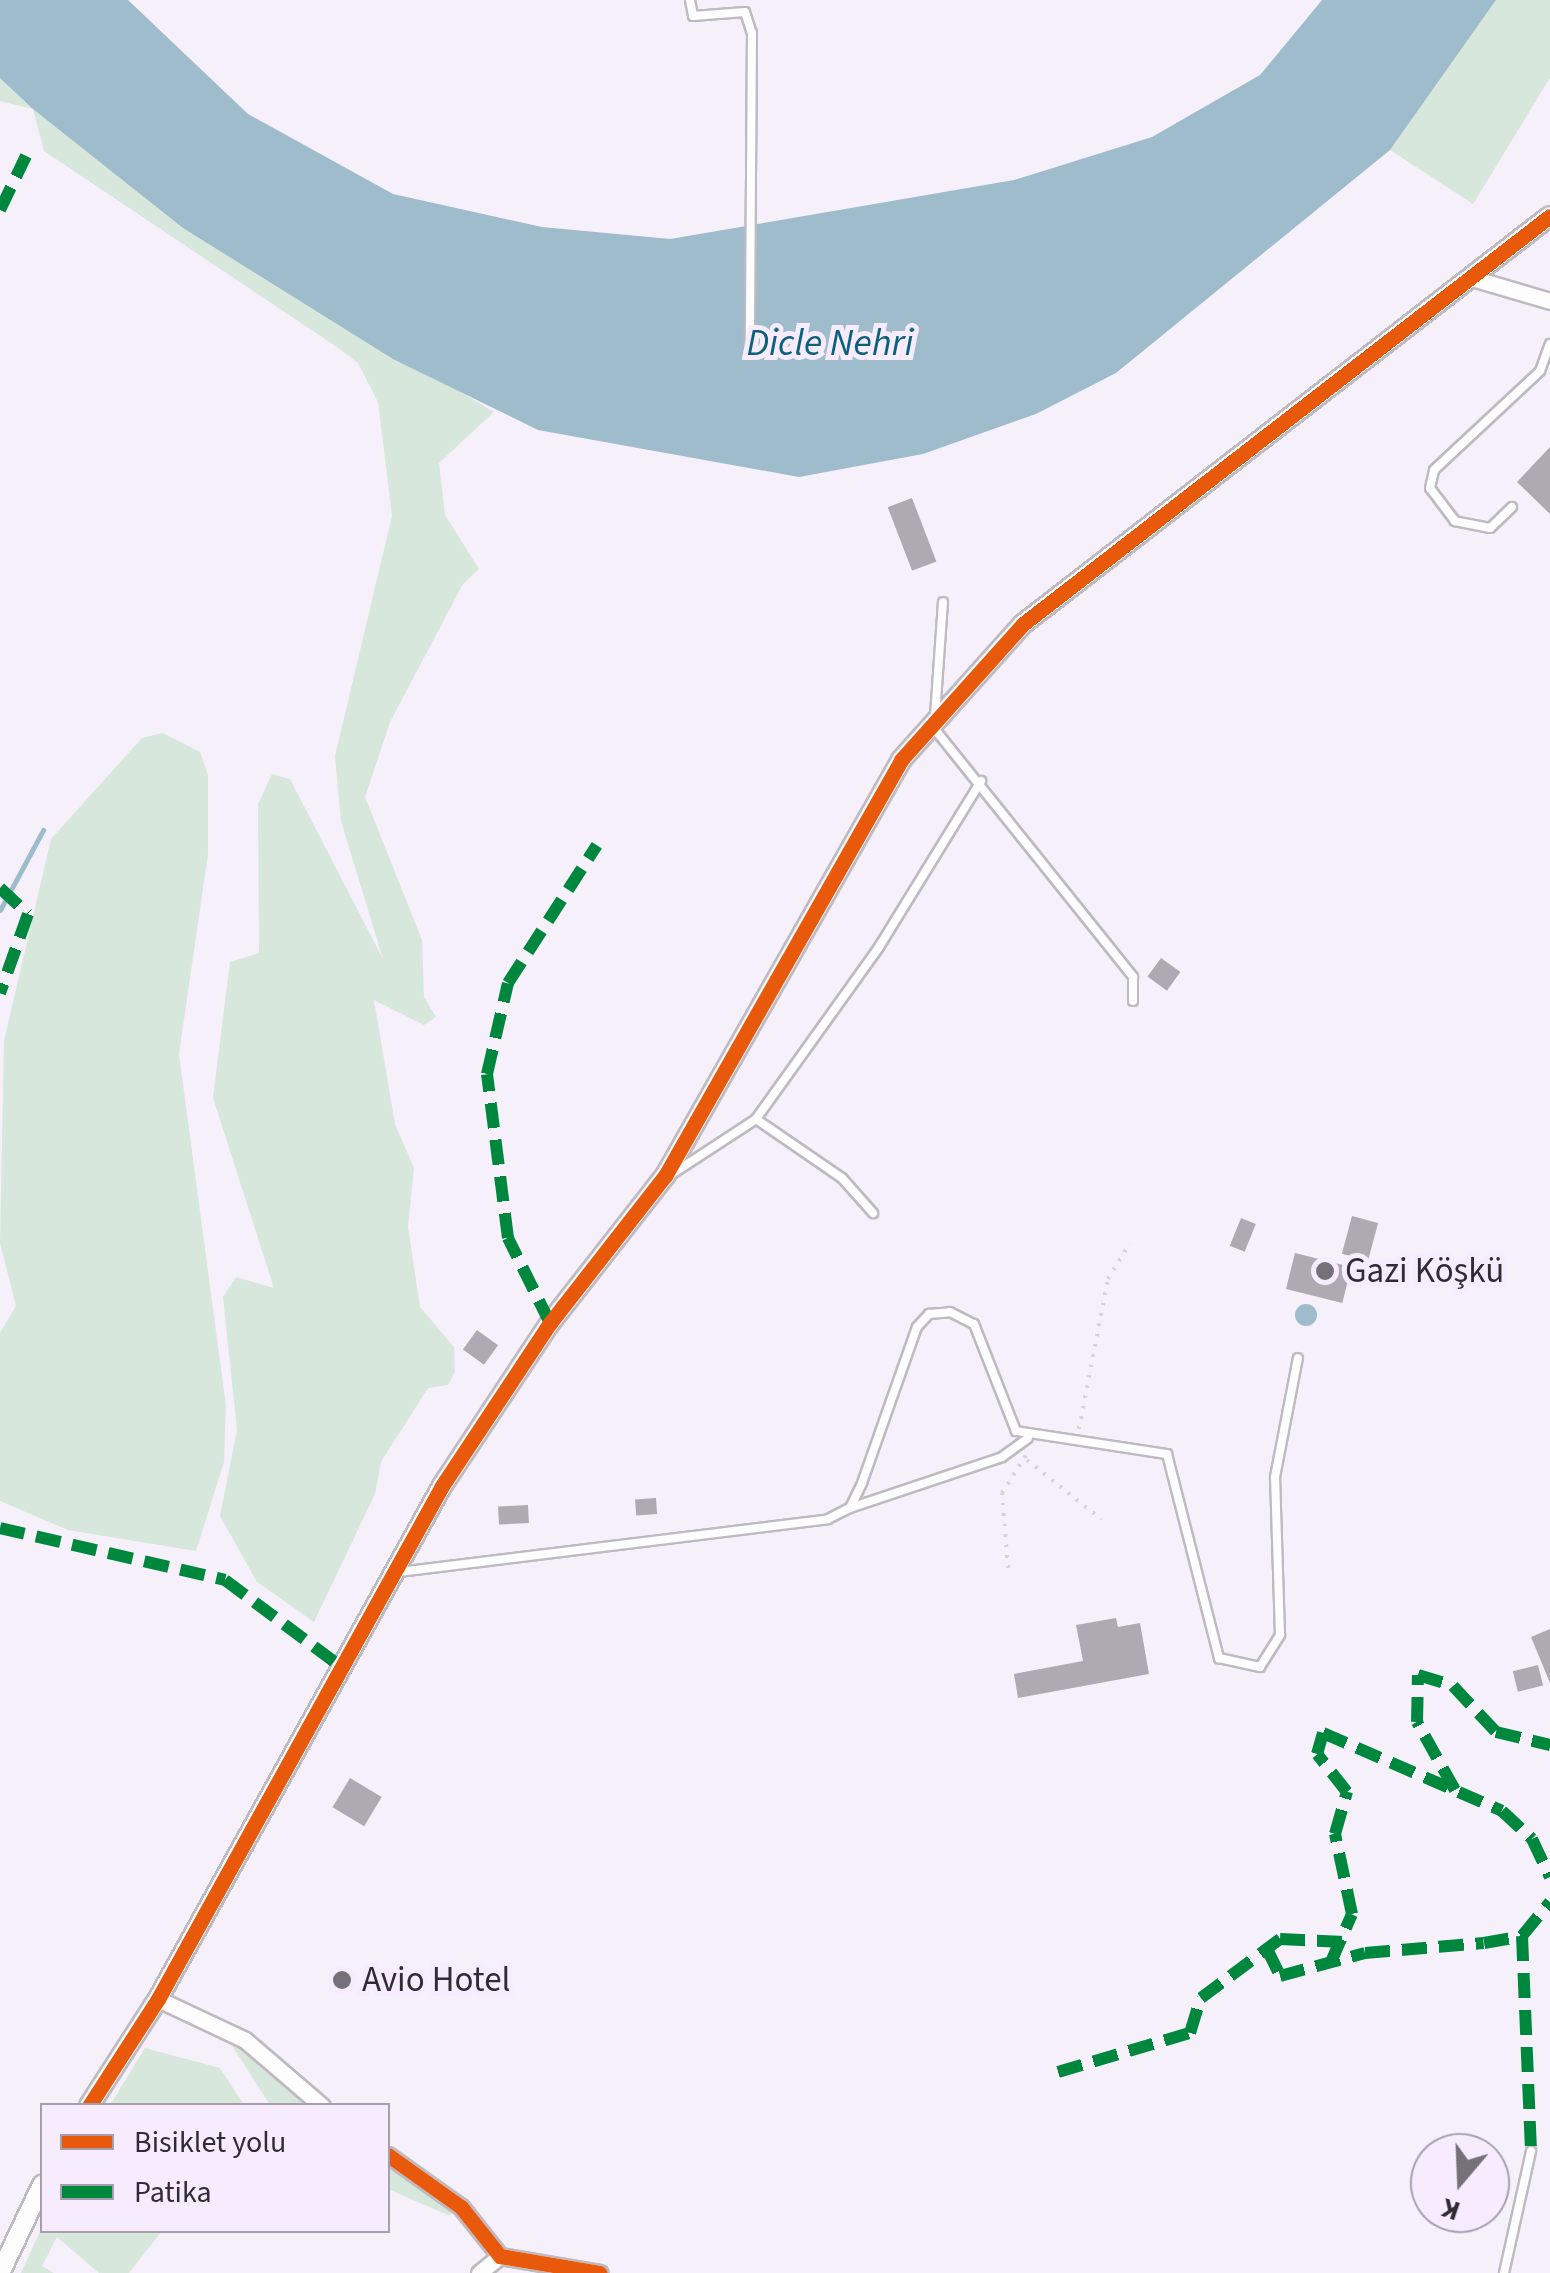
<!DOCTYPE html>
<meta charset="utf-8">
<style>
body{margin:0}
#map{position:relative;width:1550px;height:2273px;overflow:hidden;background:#f6f0fa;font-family:"Source Sans 3",sans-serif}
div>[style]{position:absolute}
.green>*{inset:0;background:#d7e7db}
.water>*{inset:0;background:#9ebccc}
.round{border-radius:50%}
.stream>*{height:5px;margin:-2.5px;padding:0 2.5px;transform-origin:2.5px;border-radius:2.5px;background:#9ebccc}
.building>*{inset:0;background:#adaab1;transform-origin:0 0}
.path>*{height:4px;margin-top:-2px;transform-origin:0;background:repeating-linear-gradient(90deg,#d4d3d7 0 2.5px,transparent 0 10.5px)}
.roads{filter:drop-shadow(2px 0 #bfbac2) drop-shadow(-2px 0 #bfbac2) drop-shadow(0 2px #bfbac2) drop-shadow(0 -2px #bfbac2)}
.service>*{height:8px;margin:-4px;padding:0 4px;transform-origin:4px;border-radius:4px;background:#fefdfe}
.minor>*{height:15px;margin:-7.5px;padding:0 7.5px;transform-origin:7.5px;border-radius:7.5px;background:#fefdfe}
.tertiary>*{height:18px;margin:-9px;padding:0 9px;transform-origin:9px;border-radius:9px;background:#fefdfe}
.quiet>*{height:12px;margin-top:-6px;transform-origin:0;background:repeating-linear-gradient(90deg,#00873e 0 25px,transparent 0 37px)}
.cycleway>*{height:15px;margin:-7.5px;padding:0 7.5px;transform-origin:7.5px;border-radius:7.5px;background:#e8590c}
.dots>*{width:28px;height:28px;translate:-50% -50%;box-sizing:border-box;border:5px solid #f7ecfe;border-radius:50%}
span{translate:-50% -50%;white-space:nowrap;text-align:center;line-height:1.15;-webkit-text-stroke:10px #f7ecfe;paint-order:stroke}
.poi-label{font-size:35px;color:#302c33}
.left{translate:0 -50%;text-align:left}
.water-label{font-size:38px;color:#0b607c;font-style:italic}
.legend{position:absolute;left:40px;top:2103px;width:350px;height:130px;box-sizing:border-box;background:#f7ecfe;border:2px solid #a79fad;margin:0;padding:12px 18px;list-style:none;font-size:30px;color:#302c33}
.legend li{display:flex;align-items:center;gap:20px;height:50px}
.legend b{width:50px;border:2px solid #a79fad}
.north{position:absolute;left:1410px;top:2133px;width:100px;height:100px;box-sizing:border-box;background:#f7ecfe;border:2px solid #a79fad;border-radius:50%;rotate:199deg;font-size:28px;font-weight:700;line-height:40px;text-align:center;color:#302c33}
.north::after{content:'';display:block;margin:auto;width:35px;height:45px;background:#757179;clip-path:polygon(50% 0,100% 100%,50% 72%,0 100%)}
</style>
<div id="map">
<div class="green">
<i style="clip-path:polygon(1496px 0,1550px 0,1550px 78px,1473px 204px,1390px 150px)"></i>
<i style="clip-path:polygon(0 78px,183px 228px,494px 412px,439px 463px,445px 515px,479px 569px,463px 584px,390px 722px,365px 797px,422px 940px,424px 997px,436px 1017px,424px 1025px,374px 1000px,395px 1124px,414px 1168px,408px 1227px,420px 1307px,454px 1347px,455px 1372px,448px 1385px,428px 1388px,381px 1462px,375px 1494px,314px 1622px,257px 1582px,220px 1516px,237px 1430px,223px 1297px,236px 1277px,274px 1288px,213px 1098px,230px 962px,259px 953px,258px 804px,272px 774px,290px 779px,383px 959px,341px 821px,335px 756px,392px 516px,378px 402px,358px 363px,334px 345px,44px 151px,33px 109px,0 101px)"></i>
<i style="clip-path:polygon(163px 733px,200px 752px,208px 775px,208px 854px,179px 1054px,226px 1406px,224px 1462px,196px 1551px,68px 1530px,0 1501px,0 1333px,16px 1306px,0 1243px,4px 1041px,51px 839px,142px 738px)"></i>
<i style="clip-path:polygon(231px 2044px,244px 2051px,312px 2105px,270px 2105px)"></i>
<i style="clip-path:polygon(145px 2048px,220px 2068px,244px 2105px,110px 2105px)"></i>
<i style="clip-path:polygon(388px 2167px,452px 2209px,450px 2216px,388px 2189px)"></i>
<i style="clip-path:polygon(42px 2227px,42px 2230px,162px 2231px,129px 2273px,99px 2273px,57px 2237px,42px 2266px,54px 2273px,21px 2273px)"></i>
</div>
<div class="water">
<i style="clip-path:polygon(0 0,128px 0,248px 114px,393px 194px,542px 227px,670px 239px,1014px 180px,1152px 137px,1260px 75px,1322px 0,1496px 0,1390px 150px,1116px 373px,1036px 414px,923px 454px,799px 477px,538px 430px,393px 359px,183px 228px,33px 109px,0 78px)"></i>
<i class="round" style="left:1295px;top:1304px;width:22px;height:22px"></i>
</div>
<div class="stream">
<i style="left:0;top:910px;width:91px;rotate:-61.7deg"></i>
</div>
<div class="building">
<i style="clip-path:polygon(1550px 447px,1550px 514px,1517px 482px)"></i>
<i style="left:912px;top:498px;width:68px;height:26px;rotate:69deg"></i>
<i style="left:1161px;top:958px;width:24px;height:23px;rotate:36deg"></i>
<i style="left:1352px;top:1216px;width:27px;height:39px;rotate:15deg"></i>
<i style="left:1241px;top:1218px;width:16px;height:30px;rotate:22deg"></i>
<i style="left:1295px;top:1253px;width:58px;height:37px;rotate:14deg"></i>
<i style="left:477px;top:1330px;width:26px;height:24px;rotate:36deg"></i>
<i style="left:656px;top:1498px;width:16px;height:21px;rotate:86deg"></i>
<i style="left:528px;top:1505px;width:18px;height:30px;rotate:87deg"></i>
<i style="clip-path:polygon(1116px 1618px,1118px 1627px,1140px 1623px,1149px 1674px,1018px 1698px,1014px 1674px,1083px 1661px,1076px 1625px)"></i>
<i style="clip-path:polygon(1550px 1629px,1550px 1683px,1531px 1637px)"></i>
<i style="left:1538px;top:1665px;width:21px;height:26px;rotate:76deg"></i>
<i style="left:350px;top:1778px;width:37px;height:34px;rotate:31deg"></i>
</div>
<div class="path">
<i style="left:1079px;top:1429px;width:153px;rotate:-79.1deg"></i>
<i style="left:1108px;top:1279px;width:42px;rotate:-58.6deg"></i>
<i style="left:1027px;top:1460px;width:95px;rotate:38.6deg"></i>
<i style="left:1008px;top:1568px;width:75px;rotate:-94.6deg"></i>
<i style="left:1002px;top:1493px;width:49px;rotate:-57.6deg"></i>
</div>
<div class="roads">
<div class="service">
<i style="left:690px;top:0;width:16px;rotate:79deg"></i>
<i style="left:693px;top:16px;width:52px;rotate:-4.4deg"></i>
<i style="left:745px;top:12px;width:22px;rotate:72deg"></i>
<i style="left:752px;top:33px;width:312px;rotate:90.4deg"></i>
<i style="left:1512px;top:507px;width:30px;rotate:136deg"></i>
<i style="left:1490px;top:528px;width:36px;rotate:-169deg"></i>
<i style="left:1455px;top:521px;width:41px;rotate:-127.1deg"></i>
<i style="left:1430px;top:488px;width:18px;rotate:-77deg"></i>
<i style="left:1434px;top:470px;width:145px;rotate:-43deg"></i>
<i style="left:1540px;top:371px;width:29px;rotate:-70deg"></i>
<i style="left:935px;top:716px;width:114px;rotate:-86deg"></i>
<i style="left:933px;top:727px;width:320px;rotate:51.3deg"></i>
<i style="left:1133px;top:977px;width:24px;rotate:90deg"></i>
<i style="left:756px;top:1119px;width:211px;rotate:-54.4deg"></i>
<i style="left:879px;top:947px;width:195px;rotate:-58.4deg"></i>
<i style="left:669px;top:1176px;width:104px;rotate:-33.2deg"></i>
<i style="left:756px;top:1119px;width:104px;rotate:34.5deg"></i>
<i style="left:842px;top:1178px;width:47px;rotate:48.5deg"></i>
<i style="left:850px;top:1508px;width:160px;rotate:-18.5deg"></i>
<i style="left:1002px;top:1457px;width:32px;rotate:-36deg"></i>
<i style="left:399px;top:1572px;width:432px;rotate:-7deg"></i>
<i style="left:828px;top:1519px;width:25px;rotate:-27deg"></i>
<i style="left:850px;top:1508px;width:28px;rotate:-64deg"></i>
<i style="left:862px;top:1483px;width:165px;rotate:-70.6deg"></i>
<i style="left:917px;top:1327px;width:18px;rotate:-47deg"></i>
<i style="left:929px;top:1314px;width:21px;rotate:-5deg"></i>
<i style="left:950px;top:1312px;width:27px;rotate:27deg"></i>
<i style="left:974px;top:1324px;width:115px;rotate:68.6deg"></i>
<i style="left:1016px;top:1431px;width:153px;rotate:8.7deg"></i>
<i style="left:1167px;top:1454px;width:211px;rotate:75.7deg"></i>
<i style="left:1219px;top:1658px;width:42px;rotate:12.4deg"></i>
<i style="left:1260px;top:1667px;width:38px;rotate:-58deg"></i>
<i style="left:1280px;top:1635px;width:158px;rotate:-91.8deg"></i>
<i style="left:1275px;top:1477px;width:121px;rotate:-79.1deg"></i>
<i style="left:1504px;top:2273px;width:125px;rotate:-77.5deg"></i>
</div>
<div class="minor">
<i style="left:1472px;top:278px;width:81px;rotate:16.4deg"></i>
<i style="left:158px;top:1999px;width:96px;rotate:25.2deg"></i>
<i style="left:245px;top:2040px;width:101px;rotate:40.6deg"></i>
<i style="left:388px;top:2155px;width:90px;rotate:35.5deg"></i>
<i style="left:461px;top:2207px;width:63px;rotate:51.5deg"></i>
<i style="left:500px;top:2256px;width:101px;rotate:9.6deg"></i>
<i style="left:479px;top:2273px;width:27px;rotate:-39deg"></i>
</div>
<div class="tertiary">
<i style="left:89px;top:2106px;width:127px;rotate:-57.2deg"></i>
<i style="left:158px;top:1999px;width:586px;rotate:-61.03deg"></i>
<i style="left:442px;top:1486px;width:196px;rotate:-56.5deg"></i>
<i style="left:550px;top:1323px;width:187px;rotate:-52deg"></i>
<i style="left:665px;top:1176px;width:478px;rotate:-60.4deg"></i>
<i style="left:901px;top:760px;width:183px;rotate:-48.1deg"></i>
<i style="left:1023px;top:624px;width:666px;rotate:-37.75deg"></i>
<i style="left:0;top:2273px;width:98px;rotate:-64.5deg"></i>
</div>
</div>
<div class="quiet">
<i style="left:0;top:210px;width:60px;rotate:-64.3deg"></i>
<i style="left:0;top:888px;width:38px;rotate:43deg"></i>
<i style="left:28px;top:914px;width:84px;rotate:109.5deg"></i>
<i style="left:550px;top:1323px;width:95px;rotate:-116.3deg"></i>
<i style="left:508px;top:1238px;width:165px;rotate:-97.3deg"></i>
<i style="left:487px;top:1074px;width:93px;rotate:-77deg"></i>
<i style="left:508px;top:983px;width:164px;rotate:-57.2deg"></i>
<i style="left:0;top:1528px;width:231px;rotate:13deg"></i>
<i style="left:225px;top:1580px;width:139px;rotate:36.8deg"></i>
<i style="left:1455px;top:1790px;width:78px;rotate:-119.2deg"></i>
<i style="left:1417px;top:1722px;width:47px;rotate:-88.8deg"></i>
<i style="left:1418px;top:1675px;width:37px;rotate:17deg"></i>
<i style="left:1453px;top:1686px;width:63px;rotate:46.9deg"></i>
<i style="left:1496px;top:1732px;width:56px;rotate:13.5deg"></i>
<i style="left:1522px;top:1936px;width:215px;rotate:87.6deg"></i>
<i style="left:1267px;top:1949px;width:30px;rotate:64deg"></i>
<i style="left:1280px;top:1976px;width:88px;rotate:-15.1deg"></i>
<i style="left:1365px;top:1953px;width:119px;rotate:-4.8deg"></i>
<i style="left:1484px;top:1943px;width:39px;rotate:-10deg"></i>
<i style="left:1522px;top:1936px;width:44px;rotate:-50.5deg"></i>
<i style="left:1331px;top:1962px;width:52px;rotate:-66.4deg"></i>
<i style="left:1352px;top:1914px;width:82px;rotate:-102deg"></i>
<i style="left:1335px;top:1834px;width:44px;rotate:-74.1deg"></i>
<i style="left:1347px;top:1792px;width:48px;rotate:-128.3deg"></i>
<i style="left:1317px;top:1754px;width:22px;rotate:-74deg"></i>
<i style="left:1323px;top:1733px;width:195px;rotate:23.5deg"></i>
<i style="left:1502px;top:1811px;width:41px;rotate:43deg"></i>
<i style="left:1532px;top:1839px;width:42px;rotate:64.7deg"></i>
<i style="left:1058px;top:2072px;width:138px;rotate:-16.5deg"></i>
<i style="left:1190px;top:2033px;width:37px;rotate:-73deg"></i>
<i style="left:1201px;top:1998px;width:99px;rotate:-36.8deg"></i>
<i style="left:1280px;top:1939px;width:64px;rotate:2.7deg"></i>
</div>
<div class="cycleway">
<i style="left:89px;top:2106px;width:127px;rotate:-57.2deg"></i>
<i style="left:158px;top:1999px;width:586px;rotate:-61.03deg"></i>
<i style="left:442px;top:1486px;width:196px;rotate:-56.5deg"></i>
<i style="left:550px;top:1323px;width:187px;rotate:-52deg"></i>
<i style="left:665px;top:1176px;width:478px;rotate:-60.4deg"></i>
<i style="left:901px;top:760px;width:183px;rotate:-48.1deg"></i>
<i style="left:1023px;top:624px;width:666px;rotate:-37.75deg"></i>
<i style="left:388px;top:2155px;width:90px;rotate:35.5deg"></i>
<i style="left:461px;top:2207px;width:63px;rotate:51.5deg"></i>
<i style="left:500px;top:2256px;width:101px;rotate:9.6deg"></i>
</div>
<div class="dots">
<i style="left:1325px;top:1271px;background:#757179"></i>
<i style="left:342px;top:1980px;background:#757179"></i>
</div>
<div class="poi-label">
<span class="left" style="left:1345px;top:1271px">Gazi Köşkü</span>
<span class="left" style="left:362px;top:1980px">Avio Hotel</span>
</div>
<div class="water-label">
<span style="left:830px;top:344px">Dicle Nehri</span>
</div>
<ul class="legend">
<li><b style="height:12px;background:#e8590c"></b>Bisiklet yolu</li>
<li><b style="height:12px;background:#00873e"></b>Patika</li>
</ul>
<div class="north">K</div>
</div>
